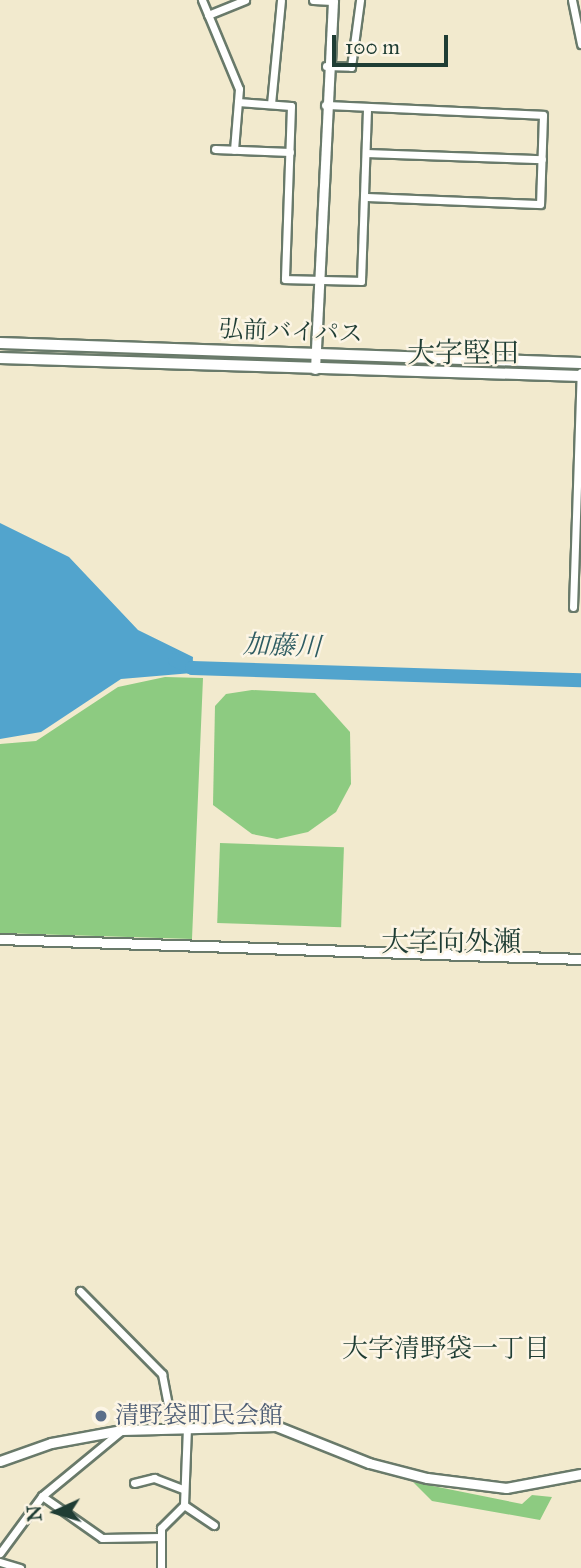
<!DOCTYPE html>
<meta charset="utf-8">
<style>
body{margin:0}
#map{position:relative;width:581px;height:1568px;overflow:hidden;background:#f2eace;font-family:"IM FELL Great Primer","Noto Serif JP",serif}
div>[style]{position:absolute}
.green>*{inset:0;background:#8dcb81;transform-origin:0 0}
.water>*{inset:0;background:#52a4cd}
.river>*{height:14px;margin:-7px;padding:0 7px;transform-origin:7px;border-radius:7px;background:#52a4cd}
.roads{filter:drop-shadow(2px 0 #697a6a) drop-shadow(-2px 0 #697a6a) drop-shadow(0 2px #697a6a) drop-shadow(0 -2px #697a6a)}
.minor>*{height:7px;margin:-3.5px;padding:0 3.5px;transform-origin:3.5px;border-radius:3.5px;background:#fff}
.tertiary>*{height:9px;margin:-4.5px;padding:0 4.5px;transform-origin:4.5px;border-radius:4.5px;background:#fff}
.trunk>*{height:10px;margin:-5px;padding:0 5px;transform-origin:5px;border-radius:5px;background:#fff}
.dots>*{width:19px;height:19px;translate:-50% -50%;box-sizing:border-box;border:4px solid #fcf5e5;border-radius:50%}
span{translate:-50% -50%;white-space:nowrap;text-align:center;line-height:1.15;-webkit-text-stroke:5px #fcf5e5;paint-order:stroke}
.street-label{font-size:24px;color:#1f3d34}
.service-label{font-size:24px;color:#4e5e75}
.left{translate:0 -50%;text-align:left}
.water-label{font-size:26px;color:#2e5c62;font-style:italic}
.neighbourhood-label{font-size:26px;color:#1f3d34}
.quarter-label{font-size:28px;color:#1f3d34}
.north{position:absolute;left:21px;top:1477px;width:70px;height:70px;-webkit-text-stroke:5px #fcf5e5;paint-order:stroke;rotate:266deg;font-size:19px;font-weight:700;line-height:28px;text-align:center;color:#1f3d34}
.north::after{content:'';display:block;margin:auto;width:24px;height:32px;background:#1f3d34;clip-path:polygon(50% 0,100% 100%,50% 72%,0 100%)}
.scale{position:absolute;left:332px;top:35px;width:116px;height:32px;box-sizing:border-box;border:4px solid #1f3d34;border-top:0;padding-left:9px;font-size:21px;line-height:24px;white-space:nowrap;color:#1f3d34;-webkit-text-stroke:5px #fcf5e5;paint-order:stroke}
</style>
<div id="map">
<div class="green">
<i style="clip-path:polygon(165px 677px,203px 678px,192px 939px,0 933px,0 744px,36px 741px,118px 687px)"></i>
<i style="clip-path:polygon(252px 690px,315px 693px,350px 732px,351px 784px,336px 812px,308px 832px,277px 839px,252px 834px,213px 805px,215px 706px,226px 694px)"></i>
<i style="left:220px;top:843px;width:124px;height:80px;rotate:2deg"></i>
<i style="clip-path:polygon(413px 1482px,522px 1504px,532px 1495px,552px 1497px,540px 1520px,432px 1501px)"></i>
</div>
<div class="water">
<i style="clip-path:polygon(0 523px,69px 557px,138px 630px,193px 657px,192px 673px,121px 679px,41px 732px,0 739px)"></i>
</div>
<div class="river">
<i style="left:175px;top:660px;width:19px;rotate:25deg"></i>
<i style="left:192px;top:668px;width:389px;rotate:1.8deg"></i>
</div>
<div class="roads">
<div class="minor">
<i style="left:202px;top:0;width:96px;rotate:67.4deg"></i>
<i style="left:239px;top:89px;width:61px;rotate:94.7deg"></i>
<i style="left:313px;top:0;width:19px;rotate:3deg"></i>
<i style="left:572px;top:0;width:45px;rotate:78.4deg"></i>
<i style="left:208px;top:15px;width:40px;rotate:-22deg"></i>
<i style="left:326px;top:66px;width:25px;rotate:2deg"></i>
<i style="left:351px;top:67px;width:68px;rotate:-82.3deg"></i>
<i style="left:238px;top:102px;width:53px;rotate:4.3deg"></i>
<i style="left:291px;top:106px;width:173px;rotate:92deg"></i>
<i style="left:285px;top:279px;width:76px;rotate:1.5deg"></i>
<i style="left:361px;top:281px;width:173px;rotate:-88deg"></i>
<i style="left:271px;top:104px;width:104px;rotate:-84.5deg"></i>
<i style="left:325px;top:105px;width:218px;rotate:2.6deg"></i>
<i style="left:543px;top:115px;width:89px;rotate:91.9deg"></i>
<i style="left:540px;top:204px;width:176px;rotate:-177.7deg"></i>
<i style="left:215px;top:149px;width:75px;rotate:2.3deg"></i>
<i style="left:366px;top:153px;width:176px;rotate:2deg"></i>
<i style="left:573px;top:607px;width:235px;rotate:-88.1deg"></i>
<i style="left:80px;top:1291px;width:117px;rotate:45.3deg"></i>
<i style="left:162px;top:1374px;width:53px;rotate:79.1deg"></i>
<i style="left:134px;top:1483px;width:21px;rotate:-14deg"></i>
<i style="left:154px;top:1478px;width:30px;rotate:21deg"></i>
<i style="left:42px;top:1496px;width:73px;rotate:35deg"></i>
<i style="left:102px;top:1538px;width:59px;rotate:-1deg"></i>
<i style="left:184px;top:1505px;width:36px;rotate:34deg"></i>
<i style="left:0;top:1553px;width:71px;rotate:-53.6deg"></i>
<i style="left:42px;top:1496px;width:104px;rotate:-39.5deg"></i>
<i style="left:0;top:1562px;width:21px;rotate:17deg"></i>
<i style="left:161px;top:1568px;width:40px;rotate:-90deg"></i>
<i style="left:161px;top:1528px;width:33px;rotate:-45deg"></i>
<i style="left:184px;top:1505px;width:79px;rotate:-87.8deg"></i>
</div>
<div class="tertiary">
<i style="left:315px;top:369px;width:369px;rotate:-87.2deg"></i>
<i style="left:0;top:939px;width:581px;rotate:1.97deg"></i>
<i style="left:0;top:1461px;width:54px;rotate:-19.4deg"></i>
<i style="left:51px;top:1443px;width:72px;rotate:-10.4deg"></i>
<i style="left:122px;top:1430px;width:154px;rotate:-1.5deg"></i>
<i style="left:276px;top:1426px;width:100px;rotate:21.7deg"></i>
<i style="left:369px;top:1463px;width:60px;rotate:14.5deg"></i>
<i style="left:427px;top:1478px;width:80px;rotate:7.2deg"></i>
<i style="left:506px;top:1488px;width:76px;rotate:-10.6deg"></i>
</div>
<div class="trunk">
<i style="left:0;top:343px;width:581px;rotate:1.97deg"></i>
<i style="left:0;top:358px;width:581px;rotate:1.77deg"></i>
</div>
</div>
<div class="dots">
<i style="left:101px;top:1416px;background:#5c6f8a"></i>
</div>
<div class="street-label">
<span style="left:291px;top:332px;rotate:2deg">弘前バイパス</span>
</div>
<div class="service-label">
<span class="left" style="left:115px;top:1416px">清野袋町民会館</span>
</div>
<div class="water-label">
<span style="left:282px;top:646px;rotate:2deg">加藤川</span>
</div>
<div class="neighbourhood-label">
<span style="left:446px;top:1349px">大字清野袋一丁目</span>
</div>
<div class="quarter-label">
<span style="left:463px;top:353px">大字堅田</span>
<span style="left:451px;top:942px">大字向外瀬</span>
</div>
<div class="north">N</div>
<div class="scale">100 m</div>
</div>
